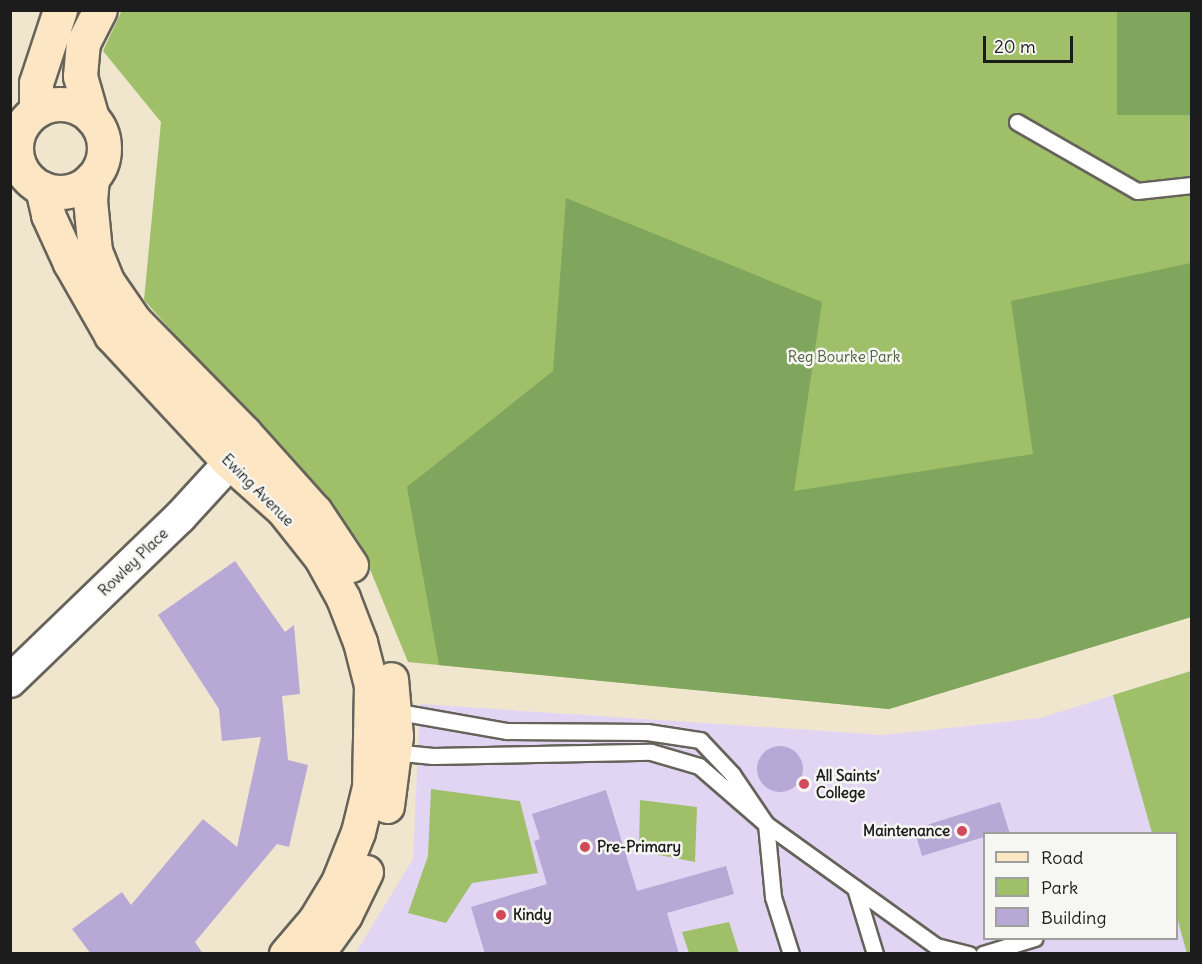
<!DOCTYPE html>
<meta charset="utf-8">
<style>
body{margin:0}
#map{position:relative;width:1202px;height:964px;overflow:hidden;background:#f0e6ce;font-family:Delius,sans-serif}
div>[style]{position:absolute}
.built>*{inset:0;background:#e2d4f3}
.green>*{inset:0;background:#9fbf68}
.forest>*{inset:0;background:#7fa65c;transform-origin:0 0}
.building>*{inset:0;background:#b7a8d5}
.round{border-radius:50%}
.roads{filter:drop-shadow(2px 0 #66635a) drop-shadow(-2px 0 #66635a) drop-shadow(0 2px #66635a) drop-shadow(0 -2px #66635a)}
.lane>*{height:15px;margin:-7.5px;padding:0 7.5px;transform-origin:7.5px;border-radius:7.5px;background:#fff}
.street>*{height:32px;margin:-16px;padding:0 16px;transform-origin:16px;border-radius:16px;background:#fff}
.secondary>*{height:33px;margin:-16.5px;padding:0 16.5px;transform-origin:16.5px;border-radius:16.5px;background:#fce6c4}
.secondary>.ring{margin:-16.5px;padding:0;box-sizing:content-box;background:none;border:33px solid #fce6c4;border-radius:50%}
.dots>*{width:16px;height:16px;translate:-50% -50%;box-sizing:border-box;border:3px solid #f6f6f2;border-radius:50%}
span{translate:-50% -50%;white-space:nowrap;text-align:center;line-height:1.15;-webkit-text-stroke:5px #f6f6f2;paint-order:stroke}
.park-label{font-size:15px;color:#505d3a}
.street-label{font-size:15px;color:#1c1c1c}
.poi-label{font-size:15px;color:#1c1c1c;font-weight:700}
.left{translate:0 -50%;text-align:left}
.right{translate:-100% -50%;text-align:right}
.frame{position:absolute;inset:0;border:12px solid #1c1c1c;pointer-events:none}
.legend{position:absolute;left:983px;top:832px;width:195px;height:108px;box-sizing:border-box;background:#f6f6f2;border:2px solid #9f9f9c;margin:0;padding:8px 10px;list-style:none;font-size:18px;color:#1c1c1c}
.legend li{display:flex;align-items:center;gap:12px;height:30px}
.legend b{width:30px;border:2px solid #9f9f9c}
.scale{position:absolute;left:983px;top:36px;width:90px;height:27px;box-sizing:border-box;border:3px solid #1c1c1c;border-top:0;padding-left:8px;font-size:18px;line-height:21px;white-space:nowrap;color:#1c1c1c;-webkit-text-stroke:4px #f6f6f2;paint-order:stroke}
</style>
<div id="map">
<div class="built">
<i style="clip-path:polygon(evenodd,1191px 671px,1191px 953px,355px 954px,413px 859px,420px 704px,884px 735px,1040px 718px,1191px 671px,984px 834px,1176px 834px,1176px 938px,984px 938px,984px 834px)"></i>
</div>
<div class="green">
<i style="clip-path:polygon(122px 10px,1191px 11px,1191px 617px,889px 709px,408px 662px,358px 540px,144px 300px,161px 122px,103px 51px)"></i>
<i style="clip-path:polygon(1191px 671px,1192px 953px,1187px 954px,1177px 917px,1176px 834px,1152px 833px,1113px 695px)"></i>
<i style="clip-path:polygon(431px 789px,520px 801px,538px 873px,472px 883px,446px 923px,408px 913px,428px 856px)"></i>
<i style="clip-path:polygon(640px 800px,697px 807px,695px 862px,639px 851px)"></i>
<i style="clip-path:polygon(729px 922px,739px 953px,689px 953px,682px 932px)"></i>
</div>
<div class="forest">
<i style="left:1117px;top:11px;width:74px;height:104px"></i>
<i style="clip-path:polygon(566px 198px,822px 302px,794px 491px,1033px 454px,1011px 301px,1191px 263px,1191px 617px,889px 709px,439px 665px,407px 487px,553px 371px)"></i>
</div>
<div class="building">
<i style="clip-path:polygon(235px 561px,285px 632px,294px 625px,300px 694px,282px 696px,288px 760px,308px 765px,289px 847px,277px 844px,195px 942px,203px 954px,91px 954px,72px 929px,122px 892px,131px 905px,203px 819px,237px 847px,261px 737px,222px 741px,219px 709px,158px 615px)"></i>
<i class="round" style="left:757px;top:746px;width:46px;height:46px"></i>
<i style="clip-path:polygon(606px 790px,637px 891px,726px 866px,734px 894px,667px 913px,679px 954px,485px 954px,471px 907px,547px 884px,534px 841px,540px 839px,532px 814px)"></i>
<i style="clip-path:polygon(1000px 802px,1010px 834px,984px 834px,984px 837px,922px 856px,914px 829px)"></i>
</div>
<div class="roads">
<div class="lane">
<i style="left:1017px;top:122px;width:138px;rotate:29.9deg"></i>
<i style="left:1137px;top:191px;width:55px;rotate:-6.2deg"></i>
<i style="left:393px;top:711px;width:116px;rotate:10deg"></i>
<i style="left:507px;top:731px;width:140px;rotate:0.4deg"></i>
<i style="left:647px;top:732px;width:54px;rotate:8.6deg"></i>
<i style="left:700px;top:740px;width:47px;rotate:46.7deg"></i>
<i style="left:732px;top:774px;width:60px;rotate:55.8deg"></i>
<i style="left:766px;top:824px;width:73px;rotate:84.5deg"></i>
<i style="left:773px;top:897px;width:60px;rotate:72.5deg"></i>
<i style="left:392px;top:752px;width:41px;rotate:5.6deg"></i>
<i style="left:433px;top:756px;width:218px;rotate:-1.1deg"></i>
<i style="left:651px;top:752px;width:50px;rotate:16.3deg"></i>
<i style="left:699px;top:766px;width:89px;rotate:40.9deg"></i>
<i style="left:766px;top:824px;width:209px;rotate:35.7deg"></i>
<i style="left:936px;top:946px;width:34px;rotate:14deg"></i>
<i style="left:855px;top:888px;width:69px;rotate:73.1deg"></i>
<i style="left:983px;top:954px;width:54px;rotate:-17.1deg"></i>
</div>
<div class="street">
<i style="left:10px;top:681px;width:236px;rotate:-44deg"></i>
<i style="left:180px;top:517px;width:99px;rotate:-47.5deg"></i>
</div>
<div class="secondary">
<i class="ring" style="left:16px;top:104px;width:55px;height:55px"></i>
<i style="left:36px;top:111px;width:28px;rotate:-90deg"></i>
<i style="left:36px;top:83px;width:77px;rotate:-71.8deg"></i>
<i style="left:92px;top:118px;width:44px;rotate:-105.9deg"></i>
<i style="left:80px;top:76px;width:33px;rotate:-85deg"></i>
<i style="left:83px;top:43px;width:37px;rotate:-63deg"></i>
<i style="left:92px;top:178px;width:22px;rotate:95deg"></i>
<i style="left:90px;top:200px;width:51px;rotate:84.4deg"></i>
<i style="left:95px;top:251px;width:32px;rotate:68deg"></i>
<i style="left:107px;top:281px;width:47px;rotate:55.3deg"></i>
<i style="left:134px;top:320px;width:157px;rotate:45.5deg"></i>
<i style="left:244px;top:432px;width:106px;rotate:48.1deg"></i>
<i style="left:315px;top:511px;width:65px;rotate:56.3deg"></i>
<i style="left:42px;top:188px;width:28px;rotate:77deg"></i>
<i style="left:48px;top:215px;width:53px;rotate:65.4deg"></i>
<i style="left:70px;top:263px;width:83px;rotate:60.3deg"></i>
<i style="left:111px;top:335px;width:172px;rotate:47.1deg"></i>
<i style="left:228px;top:461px;width:74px;rotate:41.7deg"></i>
<i style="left:283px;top:510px;width:61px;rotate:51.6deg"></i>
<i style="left:321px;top:558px;width:46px;rotate:61.2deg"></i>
<i style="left:343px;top:598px;width:47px;rotate:68.9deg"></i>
<i style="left:360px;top:642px;width:44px;rotate:75.7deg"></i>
<i style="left:371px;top:685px;width:102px;rotate:91.1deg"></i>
<i style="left:369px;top:787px;width:46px;rotate:103.7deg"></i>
<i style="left:358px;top:832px;width:54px;rotate:111.8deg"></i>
<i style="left:338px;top:882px;width:44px;rotate:121.2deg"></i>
<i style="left:315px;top:920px;width:45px;rotate:130.5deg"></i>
<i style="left:387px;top:806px;width:71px;rotate:-82.7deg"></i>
<i style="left:396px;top:736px;width:57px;rotate:-95deg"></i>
<i style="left:317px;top:954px;width:48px;rotate:-54.3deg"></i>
<i style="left:345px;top:915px;width:48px;rotate:-64deg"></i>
</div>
</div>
<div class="dots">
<i style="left:804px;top:784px;background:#d1495b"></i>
<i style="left:962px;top:831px;background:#d1495b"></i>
<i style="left:585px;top:847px;background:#d1495b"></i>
<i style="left:501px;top:915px;background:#d1495b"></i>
</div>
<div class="park-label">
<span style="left:844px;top:357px">Reg Bourke Park</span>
</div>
<div class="street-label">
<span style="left:258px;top:490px;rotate:45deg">Ewing Avenue</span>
<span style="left:133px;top:562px;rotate:-44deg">Rowley Place</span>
</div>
<div class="poi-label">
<span class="left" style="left:816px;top:784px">All Saints’<br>College</span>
<span class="right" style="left:950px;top:831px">Maintenance</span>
<span class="left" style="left:597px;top:847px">Pre-Primary</span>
<span class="left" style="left:513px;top:915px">Kindy</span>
</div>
<div class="frame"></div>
<ul class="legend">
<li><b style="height:8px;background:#fce6c4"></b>Road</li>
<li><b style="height:16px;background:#9fbf68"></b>Park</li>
<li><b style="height:16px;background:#b7a8d5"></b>Building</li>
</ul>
<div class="scale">20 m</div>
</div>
